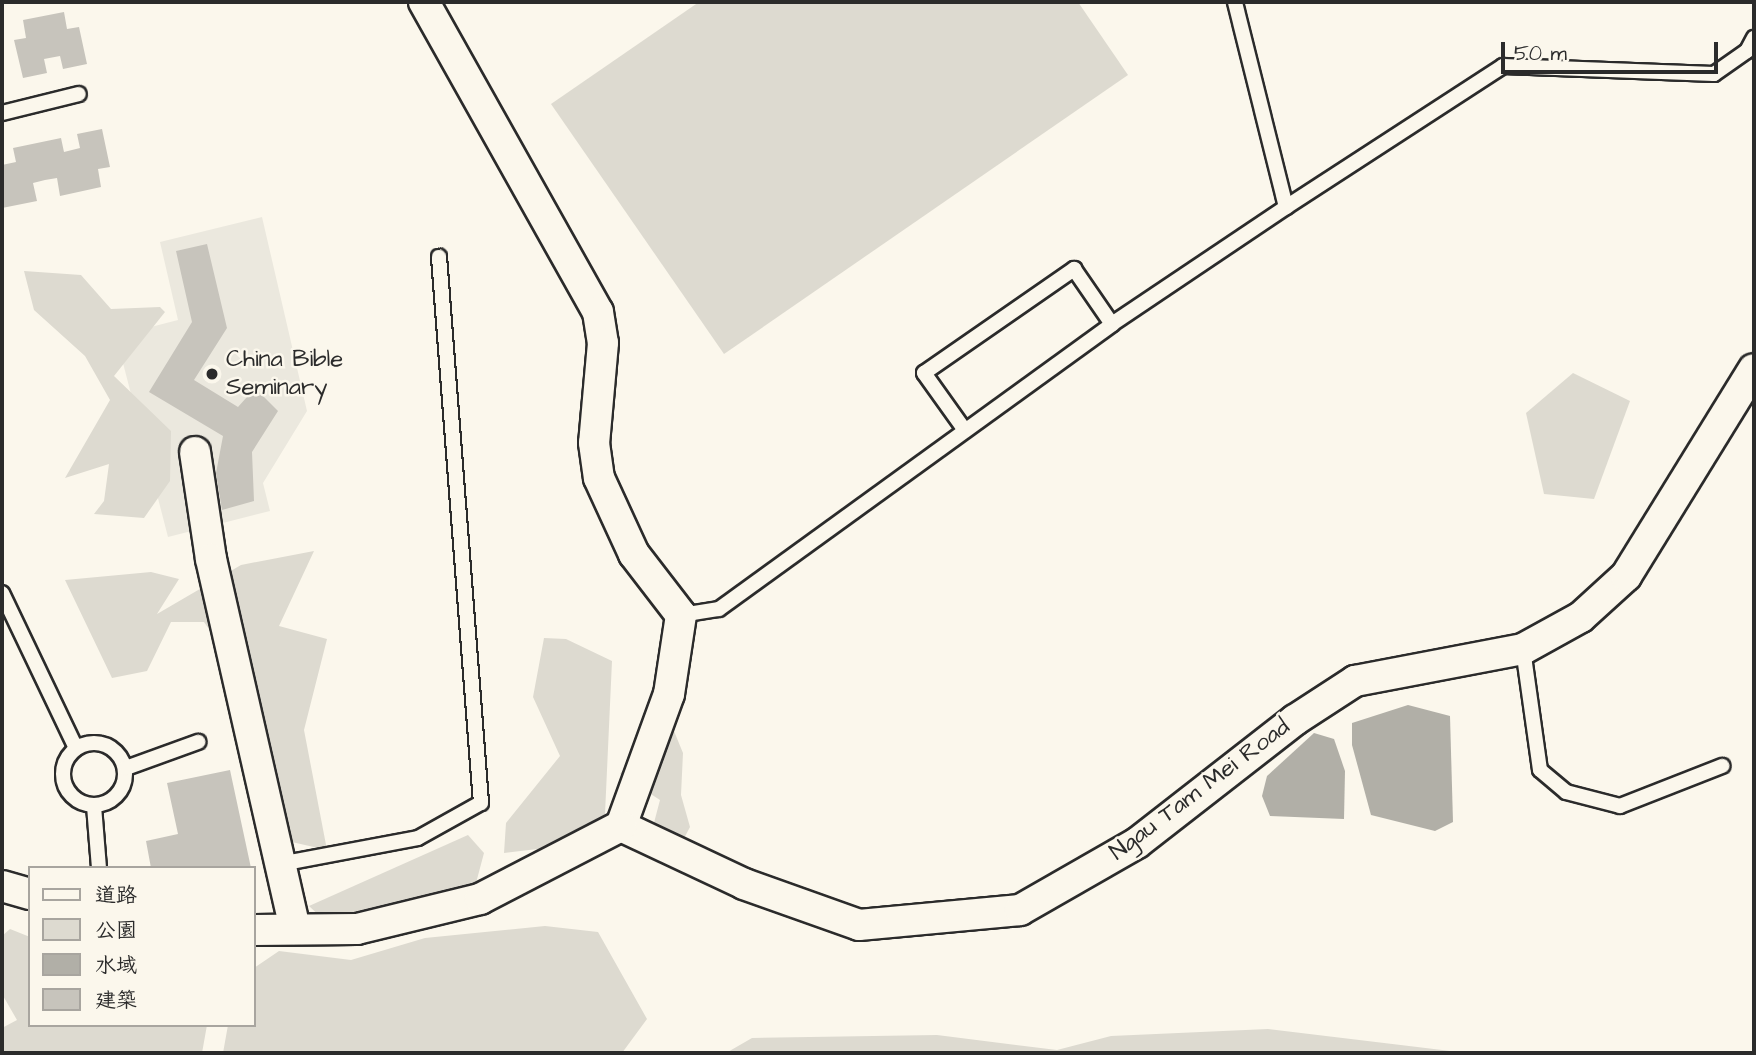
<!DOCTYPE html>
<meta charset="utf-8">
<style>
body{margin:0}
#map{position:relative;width:1756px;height:1055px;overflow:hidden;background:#fbf7ec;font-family:"Architects Daughter","LXGW WenKai TC",sans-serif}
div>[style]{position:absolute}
.built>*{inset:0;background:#ebe8de}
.green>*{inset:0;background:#dddad0}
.water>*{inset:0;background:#b1afa7}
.building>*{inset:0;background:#c7c4bc}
.roads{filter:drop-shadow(2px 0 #2b2b2b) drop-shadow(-2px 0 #2b2b2b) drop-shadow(0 2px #2b2b2b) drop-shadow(0 -2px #2b2b2b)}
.service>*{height:14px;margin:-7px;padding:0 7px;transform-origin:7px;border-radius:7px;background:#fbf7ec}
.service>.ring{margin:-7px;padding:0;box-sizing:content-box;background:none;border:14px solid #fbf7ec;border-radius:50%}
.minor>*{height:30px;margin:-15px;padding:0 15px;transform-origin:15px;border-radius:15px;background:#fbf7ec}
.dots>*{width:19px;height:19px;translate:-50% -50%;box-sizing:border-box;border:4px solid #fbf7ec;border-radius:50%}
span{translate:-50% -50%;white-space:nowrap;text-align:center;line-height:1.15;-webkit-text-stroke:5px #fbf7ec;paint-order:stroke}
.poi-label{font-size:24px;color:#2b2b2b}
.left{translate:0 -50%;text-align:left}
.street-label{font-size:24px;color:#2b2b2b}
.frame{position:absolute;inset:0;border:4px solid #2b2b2b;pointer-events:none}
.legend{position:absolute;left:28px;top:866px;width:228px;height:161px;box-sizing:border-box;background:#fbf7ec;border:2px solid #a8a59f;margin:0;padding:9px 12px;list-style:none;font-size:21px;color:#2b2b2b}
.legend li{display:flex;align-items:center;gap:14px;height:35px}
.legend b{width:35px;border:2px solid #a8a59f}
.scale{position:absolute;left:1501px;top:42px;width:217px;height:32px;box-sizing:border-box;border:4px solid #2b2b2b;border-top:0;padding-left:9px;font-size:21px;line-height:24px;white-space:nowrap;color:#2b2b2b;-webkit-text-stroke:5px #fbf7ec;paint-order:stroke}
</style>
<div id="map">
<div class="built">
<i style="clip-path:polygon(262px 217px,307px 411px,263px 483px,270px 511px,168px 537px,116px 336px,178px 320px,160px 242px)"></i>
</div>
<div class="green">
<i style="clip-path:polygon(699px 2px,1078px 2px,1128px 75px,724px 354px,551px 104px)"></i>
<i style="clip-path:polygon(24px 271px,81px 275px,111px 309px,160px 307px,165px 312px,114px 376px,171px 431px,170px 481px,144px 518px,94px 514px,104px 501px,109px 464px,65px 478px,110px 400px,85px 356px,34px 310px)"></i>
<i style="clip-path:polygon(1573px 373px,1630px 401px,1594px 499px,1544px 494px,1526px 413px)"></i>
<i style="clip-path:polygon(314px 551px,279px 626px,327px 639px,304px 730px,327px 850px,261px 835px,260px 702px,204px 622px,171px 622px,147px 671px,112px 678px,65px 580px,151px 572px,179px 579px,157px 614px,241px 565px)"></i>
<i style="clip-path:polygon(544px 638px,566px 639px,612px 661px,605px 814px,571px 845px,504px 853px,506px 823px,560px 756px,533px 697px)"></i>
<i style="clip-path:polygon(667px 714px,683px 753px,681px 795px,690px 827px,670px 865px,646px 853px,660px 800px,620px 774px)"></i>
<i style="clip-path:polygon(468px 835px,484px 853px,476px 883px,388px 935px,325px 921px,309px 906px)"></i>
<i style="clip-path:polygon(545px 926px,598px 932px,647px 1019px,622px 1053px,223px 1053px,228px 1025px,254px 1025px,254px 968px,279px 951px,351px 960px,425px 938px)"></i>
<i style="clip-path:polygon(10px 929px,30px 937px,30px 1025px,207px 1025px,202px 1053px,2px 1053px,2px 1028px,17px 1020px,2px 994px,2px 936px)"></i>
<i style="clip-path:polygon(1268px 1029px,1467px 1053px,726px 1053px,752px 1038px,937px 1035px,1057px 1050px,1111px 1036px)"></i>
</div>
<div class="water">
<i style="clip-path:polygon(1408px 705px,1450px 716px,1453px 822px,1435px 831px,1371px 815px,1352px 745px,1352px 723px)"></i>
<i style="clip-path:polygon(1314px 733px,1334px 739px,1345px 771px,1344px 819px,1270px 816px,1262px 796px,1267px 776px)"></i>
</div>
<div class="building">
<i style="clip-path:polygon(64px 12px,67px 29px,79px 27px,87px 64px,63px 69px,60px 56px,44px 59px,47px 73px,23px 78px,14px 40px,26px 38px,23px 20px)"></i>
<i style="clip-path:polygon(102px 129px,110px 167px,98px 169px,101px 187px,60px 196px,57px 178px,45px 180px,33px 183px,37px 201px,2px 208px,2px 165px,16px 162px,13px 148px,61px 138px,64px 152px,80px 148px,77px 134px)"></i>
<i style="clip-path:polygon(207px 244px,227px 328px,194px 380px,238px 407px,255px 388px,278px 411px,252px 452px,254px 501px,222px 510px,216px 473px,223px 436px,149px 392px,192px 322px,176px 251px)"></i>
<i style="clip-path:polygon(230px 770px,251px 868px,151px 868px,146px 841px,178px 834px,167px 783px)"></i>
</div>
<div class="roads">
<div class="service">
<i style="left:2px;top:113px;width:79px;rotate:-13.9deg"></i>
<i style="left:1286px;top:207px;width:259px;rotate:-33deg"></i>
<i style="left:1503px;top:66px;width:211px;rotate:2.2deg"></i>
<i style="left:1714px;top:74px;width:40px;rotate:-34.9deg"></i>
<i style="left:1747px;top:51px;width:15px;rotate:-62deg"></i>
<i style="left:964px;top:429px;width:69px;rotate:-125.5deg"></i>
<i style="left:924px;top:373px;width:183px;rotate:-34.7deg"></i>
<i style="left:1074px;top:269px;width:67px;rotate:55.4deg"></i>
<i style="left:2px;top:593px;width:172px;rotate:64.5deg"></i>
<i style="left:681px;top:615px;width:38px;rotate:-9deg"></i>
<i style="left:719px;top:609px;width:485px;rotate:-35.9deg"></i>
<i style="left:1112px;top:324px;width:210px;rotate:-33.9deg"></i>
<i style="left:1286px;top:207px;width:211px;rotate:-104deg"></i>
<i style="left:1523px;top:649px;width:122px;rotate:82deg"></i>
<i style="left:1540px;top:770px;width:34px;rotate:40deg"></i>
<i style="left:1566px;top:792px;width:56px;rotate:14.5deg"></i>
<i style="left:1620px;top:806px;width:110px;rotate:-21.4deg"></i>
<i class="ring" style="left:63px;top:743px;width:48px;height:48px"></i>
<i style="left:126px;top:768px;width:77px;rotate:-19.9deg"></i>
<i style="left:94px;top:806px;width:62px;rotate:85.4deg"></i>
<i style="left:280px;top:864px;width:140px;rotate:-10.7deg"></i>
<i style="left:418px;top:838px;width:72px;rotate:-29.1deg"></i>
<i style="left:481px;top:803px;width:548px;rotate:-94.4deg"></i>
</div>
<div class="minor">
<i style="left:424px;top:2px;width:355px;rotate:60.7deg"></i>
<i style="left:598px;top:312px;width:31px;rotate:81deg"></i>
<i style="left:603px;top:343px;width:100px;rotate:95.1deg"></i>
<i style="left:594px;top:443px;width:35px;rotate:82deg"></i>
<i style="left:599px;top:478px;width:84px;rotate:65.3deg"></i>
<i style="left:634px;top:554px;width:77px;rotate:52.4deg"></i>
<i style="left:681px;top:615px;width:80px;rotate:98.6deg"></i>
<i style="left:669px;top:694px;width:140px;rotate:110deg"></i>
<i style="left:195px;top:452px;width:108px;rotate:81.5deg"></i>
<i style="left:211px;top:559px;width:379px;rotate:77.2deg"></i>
<i style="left:621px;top:826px;width:136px;rotate:25.2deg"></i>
<i style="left:744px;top:884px;width:122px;rotate:19.6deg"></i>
<i style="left:859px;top:925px;width:162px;rotate:-5.3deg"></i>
<i style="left:1020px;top:910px;width:135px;rotate:-29.8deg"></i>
<i style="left:1137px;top:843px;width:200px;rotate:-37.9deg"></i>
<i style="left:1295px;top:720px;width:72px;rotate:-33deg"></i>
<i style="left:1355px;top:681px;width:171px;rotate:-10.8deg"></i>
<i style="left:1523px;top:649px;width:66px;rotate:-28.9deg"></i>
<i style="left:1581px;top:617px;width:61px;rotate:-42.3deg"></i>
<i style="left:1626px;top:576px;width:243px;rotate:-58.3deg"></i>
<i style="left:2px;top:886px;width:29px;rotate:16deg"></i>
<i style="left:254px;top:930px;width:103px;rotate:-0.6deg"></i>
<i style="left:357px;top:929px;width:127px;rotate:-13.7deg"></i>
<i style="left:480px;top:899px;width:159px;rotate:-27.4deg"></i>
</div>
</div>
<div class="dots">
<i style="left:212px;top:374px;background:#2b2b2b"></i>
</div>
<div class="poi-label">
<span class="left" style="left:226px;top:374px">China Bible<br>Seminary</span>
</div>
<div class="street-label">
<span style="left:1200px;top:790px;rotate:-37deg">Ngau Tam Mei Road</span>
</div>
<div class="frame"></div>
<ul class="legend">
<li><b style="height:9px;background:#fbf7ec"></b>道路</li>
<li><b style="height:19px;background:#dddad0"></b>公園</li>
<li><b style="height:19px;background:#b1afa7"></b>水域</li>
<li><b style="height:19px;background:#c7c4bc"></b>建築</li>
</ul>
<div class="scale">50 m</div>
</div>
